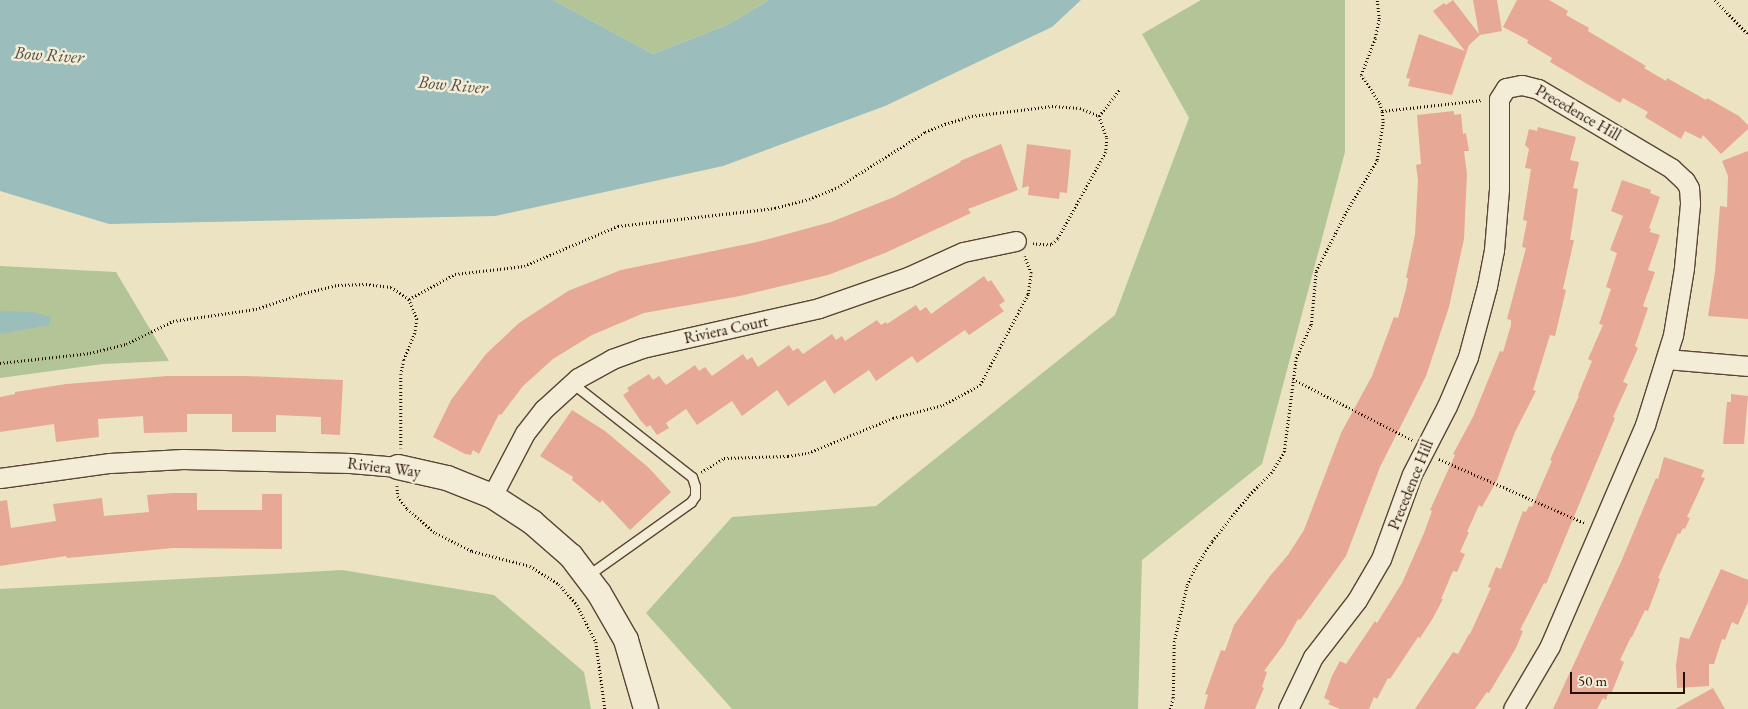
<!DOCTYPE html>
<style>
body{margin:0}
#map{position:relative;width:1748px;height:709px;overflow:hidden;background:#ece3c2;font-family:"EB Garamond",serif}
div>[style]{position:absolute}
.green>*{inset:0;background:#b3c597}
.water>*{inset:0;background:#9bbdbb}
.building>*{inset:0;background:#e8a896}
.path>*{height:2.5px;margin-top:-1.25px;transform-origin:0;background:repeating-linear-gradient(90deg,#291006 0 1px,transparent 0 3.5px)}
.roads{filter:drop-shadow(1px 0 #5a4535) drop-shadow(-1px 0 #5a4535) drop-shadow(0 1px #5a4535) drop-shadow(0 -1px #5a4535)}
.service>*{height:9px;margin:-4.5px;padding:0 4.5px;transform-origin:4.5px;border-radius:4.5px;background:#f3edd7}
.minor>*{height:19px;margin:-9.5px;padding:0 9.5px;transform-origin:9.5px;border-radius:9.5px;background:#f3edd7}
.tertiary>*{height:24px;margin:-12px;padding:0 12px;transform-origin:12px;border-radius:12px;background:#f3edd7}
span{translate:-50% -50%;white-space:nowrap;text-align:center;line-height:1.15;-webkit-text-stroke:5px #f3edd7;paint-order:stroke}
.street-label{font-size:16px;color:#291006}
.water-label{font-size:18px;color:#514d45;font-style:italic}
.scale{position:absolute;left:1570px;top:672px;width:115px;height:22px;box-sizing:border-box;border:2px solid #291006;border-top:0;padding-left:6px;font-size:15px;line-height:18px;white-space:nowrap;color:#291006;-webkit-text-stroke:4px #f3edd7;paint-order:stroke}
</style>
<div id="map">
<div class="green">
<i style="clip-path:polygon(553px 0,769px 0,727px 25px,653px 54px)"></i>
<i style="clip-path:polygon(1201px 0,1345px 0,1345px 152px,1262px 464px,1142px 560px,1138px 709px,732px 709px,646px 613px,732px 517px,876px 506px,1115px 315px,1189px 118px,1142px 34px)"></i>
<i style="clip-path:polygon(0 266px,116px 272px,169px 361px,103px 364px,0 378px)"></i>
<i style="clip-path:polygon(342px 570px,494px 595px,584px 672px,591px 709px,0 709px,0 589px)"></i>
</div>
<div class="water">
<i style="clip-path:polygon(0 0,553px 0,653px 54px,727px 25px,769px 0,1081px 0,1052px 27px,885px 106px,723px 166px,495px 216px,109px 224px,0 191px)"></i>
<i style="clip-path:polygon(0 311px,32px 312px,51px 317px,49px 325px,0 334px)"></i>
</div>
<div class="building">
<i style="clip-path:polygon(1453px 0,1479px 34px,1473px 0,1497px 0,1502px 31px,1480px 35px,1469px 45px,1452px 95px,1408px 86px,1410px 79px,1406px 78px,1419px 34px,1465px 51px,1433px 11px,1444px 3px,1446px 5px)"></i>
<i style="clip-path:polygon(1517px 0,1549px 0,1568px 11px,1566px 15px,1589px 28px,1588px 31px,1646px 66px,1644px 68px,1666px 81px,1667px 78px,1706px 100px,1707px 98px,1739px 116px,1748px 125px,1748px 129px,1721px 154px,1703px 135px,1701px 139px,1685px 131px,1681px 139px,1645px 117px,1648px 112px,1623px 98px,1620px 103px,1589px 85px,1550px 62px,1552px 58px,1527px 43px,1528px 40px,1503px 27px)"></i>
<i style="clip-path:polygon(1454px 111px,1454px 115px,1461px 114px,1463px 134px,1466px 133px,1469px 151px,1464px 151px,1467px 174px,1464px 239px,1449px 307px,1426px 376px,1380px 467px,1346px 556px,1300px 620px,1298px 619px,1284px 644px,1264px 671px,1267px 672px,1262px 687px,1264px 688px,1255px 709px,1204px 709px,1208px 695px,1205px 694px,1221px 650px,1225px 651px,1234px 625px,1270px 576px,1288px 555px,1304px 530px,1341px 433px,1372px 376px,1394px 317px,1398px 318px,1406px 289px,1408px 278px,1406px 278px,1415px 235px,1418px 180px,1416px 165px,1421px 164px,1417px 115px)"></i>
<i style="clip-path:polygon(1538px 127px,1576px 137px,1570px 160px,1579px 162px,1573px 188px,1578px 189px,1570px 240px,1574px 240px,1563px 289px,1566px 290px,1555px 336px,1550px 335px,1533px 390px,1536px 391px,1515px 432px,1497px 480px,1482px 507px,1479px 505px,1467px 532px,1469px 532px,1460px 552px,1465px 554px,1457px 572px,1453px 571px,1441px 599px,1443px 599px,1433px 618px,1420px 638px,1418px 637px,1390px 679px,1388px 678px,1377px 699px,1374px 697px,1369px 709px,1340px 709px,1328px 704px,1330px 701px,1324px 698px,1332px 676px,1340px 661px,1346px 664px,1375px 621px,1377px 623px,1402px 583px,1424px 533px,1432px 511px,1430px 510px,1455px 455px,1453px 454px,1473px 417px,1500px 351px,1503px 352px,1511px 325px,1511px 320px,1507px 319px,1526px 248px,1522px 247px,1527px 221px,1523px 220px,1531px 169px,1525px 168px,1529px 149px,1525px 145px,1529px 129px,1537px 131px)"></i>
<i style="clip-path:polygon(1001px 144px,1018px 190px,968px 209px,971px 213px,885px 253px,828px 275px,740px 296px,644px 313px,592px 335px,553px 359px,523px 386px,501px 415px,499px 414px,479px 454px,473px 450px,471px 455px,465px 454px,433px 437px,451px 400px,486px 354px,519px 323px,568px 291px,621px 270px,757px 242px,831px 222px,894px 197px,961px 162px,960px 161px)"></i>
<i style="clip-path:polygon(1027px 144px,1071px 150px,1067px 193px,1060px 192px,1059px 199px,1028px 195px,1029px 186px,1022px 188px)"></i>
<i style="clip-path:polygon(1748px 151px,1748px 319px,1708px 316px,1715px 272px,1720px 206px,1727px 207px,1728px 176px,1722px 161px)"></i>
<i style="clip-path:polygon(1622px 180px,1651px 190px,1650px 193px,1660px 197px,1649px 228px,1651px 229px,1650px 232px,1660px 235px,1648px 270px,1655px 272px,1643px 306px,1648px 308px,1635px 346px,1638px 348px,1623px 382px,1628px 384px,1613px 417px,1615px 418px,1546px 584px,1544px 583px,1520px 630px,1523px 631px,1516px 648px,1489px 693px,1487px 692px,1475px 709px,1415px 709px,1453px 652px,1458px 654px,1469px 634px,1470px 634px,1491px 588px,1488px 587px,1496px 567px,1501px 569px,1523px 511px,1526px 512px,1529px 506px,1532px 507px,1552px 461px,1550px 460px,1579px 396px,1578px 395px,1592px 361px,1588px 359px,1603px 325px,1599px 324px,1611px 289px,1606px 287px,1617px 253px,1610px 250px,1623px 216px,1611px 211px)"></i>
<i style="clip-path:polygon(984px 276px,988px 282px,991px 280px,1005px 301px,999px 305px,1004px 311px,969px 335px,965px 330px,917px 363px,912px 356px,876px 381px,869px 370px,834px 394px,825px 380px,788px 406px,777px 390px,742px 416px,732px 401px,697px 425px,686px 409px,666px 423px,669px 428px,657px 435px,650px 425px,647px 427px,641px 421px,623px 395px,629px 391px,627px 388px,649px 374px,653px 380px,659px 376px,666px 385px,695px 365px,699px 371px,705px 367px,712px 376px,743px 354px,747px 360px,752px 357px,758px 367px,789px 345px,793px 351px,798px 348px,803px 354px,832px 334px,836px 340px,842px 336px,845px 341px,877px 320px,881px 325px,886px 322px,887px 324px,916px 305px,920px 311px,926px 307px,931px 314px)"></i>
<i style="clip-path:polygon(167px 376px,247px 376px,343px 380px,340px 435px,321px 434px,321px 417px,276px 415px,276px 432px,232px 432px,232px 414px,187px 414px,187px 432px,144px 433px,143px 416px,98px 419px,99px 437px,56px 442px,54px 424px,0 432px,0 397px,15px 394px,15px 392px,66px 384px)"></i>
<i style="clip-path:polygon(1731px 394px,1748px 396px,1744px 444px,1723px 444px,1727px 402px,1731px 402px)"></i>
<i style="clip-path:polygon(572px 410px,605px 431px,649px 468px,671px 492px,630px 530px,602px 500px,600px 503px,572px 480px,573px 477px,540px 456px)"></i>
<i style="clip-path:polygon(1664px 457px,1704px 470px,1701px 477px,1705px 478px,1687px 517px,1690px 518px,1685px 529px,1683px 528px,1680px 534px,1678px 533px,1658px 578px,1660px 579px,1648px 611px,1645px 610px,1632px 637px,1631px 637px,1620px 660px,1624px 662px,1611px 694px,1608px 693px,1606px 700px,1603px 698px,1597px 709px,1553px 709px,1621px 562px,1656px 478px,1658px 479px)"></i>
<i style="clip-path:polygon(173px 493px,197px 493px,197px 510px,262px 510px,262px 494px,282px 494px,282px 549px,173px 548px,67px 558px,66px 556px,0 566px,0 501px,7px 500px,11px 528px,56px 521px,53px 504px,102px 498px,104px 516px,149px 512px,147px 495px)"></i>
<i style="clip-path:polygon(1721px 569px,1748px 580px,1748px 602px,1738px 625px,1732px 622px,1725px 640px,1722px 639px,1714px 664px,1709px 664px,1709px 686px,1677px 688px,1676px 665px,1680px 637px,1689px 639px)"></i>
<i style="clip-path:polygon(1713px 688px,1725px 709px,1675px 709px)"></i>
</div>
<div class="path">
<i style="left:1715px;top:0;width:47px;rotate:45.9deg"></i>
<i style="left:1382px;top:111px;width:101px;rotate:-6.3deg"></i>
<i style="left:1099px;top:116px;width:33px;rotate:-52deg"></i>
<i style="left:409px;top:299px;width:52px;rotate:-28.5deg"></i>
<i style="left:455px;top:274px;width:69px;rotate:-6.6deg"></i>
<i style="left:524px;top:266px;width:102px;rotate:-23.1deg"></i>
<i style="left:618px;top:226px;width:158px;rotate:-6.5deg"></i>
<i style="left:775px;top:208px;width:35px;rotate:-15deg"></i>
<i style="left:809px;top:199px;width:31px;rotate:-22deg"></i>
<i style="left:838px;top:187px;width:103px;rotate:-32.3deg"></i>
<i style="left:925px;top:132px;width:22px;rotate:-22deg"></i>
<i style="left:945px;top:124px;width:28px;rotate:-17deg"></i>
<i style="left:972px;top:116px;width:81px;rotate:-7.1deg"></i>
<i style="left:1052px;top:106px;width:28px;rotate:4deg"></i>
<i style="left:1080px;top:108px;width:21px;rotate:23deg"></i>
<i style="left:1099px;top:116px;width:23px;rotate:70deg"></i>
<i style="left:1107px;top:138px;width:14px;rotate:94deg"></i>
<i style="left:1106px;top:152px;width:99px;rotate:118.9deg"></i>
<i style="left:1058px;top:239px;width:9px;rotate:139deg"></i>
<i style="left:1051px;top:245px;width:18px;rotate:-177deg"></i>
<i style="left:0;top:363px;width:91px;rotate:-6.3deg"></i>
<i style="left:90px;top:353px;width:37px;rotate:-14deg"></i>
<i style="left:126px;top:344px;width:52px;rotate:-26.1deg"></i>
<i style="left:173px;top:321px;width:84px;rotate:-8.2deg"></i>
<i style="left:256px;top:309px;width:47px;rotate:-18.4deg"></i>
<i style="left:301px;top:294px;width:38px;rotate:-14deg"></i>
<i style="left:338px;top:285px;width:28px;rotate:-2deg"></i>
<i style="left:366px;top:284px;width:25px;rotate:7deg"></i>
<i style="left:391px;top:287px;width:22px;rotate:34deg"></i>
<i style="left:409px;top:299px;width:22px;rotate:68deg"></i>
<i style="left:417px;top:319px;width:14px;rotate:98deg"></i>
<i style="left:415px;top:333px;width:29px;rotate:112deg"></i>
<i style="left:404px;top:360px;width:14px;rotate:102deg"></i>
<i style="left:401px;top:374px;width:74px;rotate:90deg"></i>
<i style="left:1293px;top:379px;width:134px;rotate:27.1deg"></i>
<i style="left:1439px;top:459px;width:159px;rotate:23.7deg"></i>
<i style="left:701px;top:472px;width:27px;rotate:-31deg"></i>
<i style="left:724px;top:458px;width:64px;rotate:-1.8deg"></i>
<i style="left:788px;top:456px;width:20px;rotate:-9deg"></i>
<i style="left:808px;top:453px;width:92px;rotate:-22.4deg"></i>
<i style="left:893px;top:418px;width:52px;rotate:-14.6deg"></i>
<i style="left:943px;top:405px;width:42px;rotate:-28.4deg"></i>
<i style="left:980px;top:385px;width:103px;rotate:-62.2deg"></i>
<i style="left:1028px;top:294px;width:21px;rotate:-82deg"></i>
<i style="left:1031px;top:273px;width:18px;rotate:-112deg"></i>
<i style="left:397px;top:486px;width:10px;rotate:84deg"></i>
<i style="left:398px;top:496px;width:16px;rotate:55deg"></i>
<i style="left:407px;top:509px;width:38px;rotate:40deg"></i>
<i style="left:436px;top:533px;width:40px;rotate:26.6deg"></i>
<i style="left:472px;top:551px;width:60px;rotate:14.5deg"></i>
<i style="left:530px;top:566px;width:34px;rotate:32deg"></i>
<i style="left:559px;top:584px;width:28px;rotate:49deg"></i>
<i style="left:577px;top:605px;width:42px;rotate:62.8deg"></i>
<i style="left:596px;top:642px;width:68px;rotate:82.3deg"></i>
<i style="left:1170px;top:709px;width:11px;rotate:-75deg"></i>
<i style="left:1173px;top:698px;width:56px;rotate:-89deg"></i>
<i style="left:1174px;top:642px;width:58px;rotate:-77.2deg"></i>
<i style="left:1187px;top:585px;width:21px;rotate:-65deg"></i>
<i style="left:1196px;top:566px;width:30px;rotate:-57deg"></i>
<i style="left:1212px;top:541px;width:59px;rotate:-51.2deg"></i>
<i style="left:1249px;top:495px;width:31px;rotate:-45deg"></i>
<i style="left:1271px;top:473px;width:25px;rotate:-58deg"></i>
<i style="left:1284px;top:452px;width:95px;rotate:-82.7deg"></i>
<i style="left:1296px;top:358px;width:36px;rotate:-66deg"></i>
<i style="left:1311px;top:325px;width:54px;rotate:-84.7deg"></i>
<i style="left:1316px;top:271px;width:66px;rotate:-63deg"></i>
<i style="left:1346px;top:212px;width:61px;rotate:-59.2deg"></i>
<i style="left:1377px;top:160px;width:37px;rotate:-81deg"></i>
<i style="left:1383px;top:123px;width:12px;rotate:-95deg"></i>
<i style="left:1382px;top:111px;width:9px;rotate:-108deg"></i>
<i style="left:1379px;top:102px;width:32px;rotate:-124deg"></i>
<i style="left:1361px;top:75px;width:40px;rotate:-69deg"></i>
<i style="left:1375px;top:38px;width:19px;rotate:-78deg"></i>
<i style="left:1379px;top:19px;width:19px;rotate:-96deg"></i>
</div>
<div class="roads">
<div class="service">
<i style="left:572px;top:383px;width:152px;rotate:38.1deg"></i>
<i style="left:692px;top:477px;width:9px;rotate:72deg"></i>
<i style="left:695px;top:486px;width:10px;rotate:90deg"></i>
<i style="left:695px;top:496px;width:7px;rotate:124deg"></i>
<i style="left:691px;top:502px;width:128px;rotate:144.6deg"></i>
</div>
<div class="minor">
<i style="left:1667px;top:359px;width:81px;rotate:4.9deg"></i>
<i style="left:0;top:478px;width:111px;rotate:-7.8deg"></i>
<i style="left:110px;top:463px;width:73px;rotate:-3.1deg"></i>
<i style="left:183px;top:459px;width:167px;rotate:1.4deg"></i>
<i style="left:350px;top:463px;width:48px;rotate:4.8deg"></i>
<i style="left:492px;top:496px;width:71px;rotate:-62.4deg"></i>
<i style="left:525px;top:433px;width:31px;rotate:-52deg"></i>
<i style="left:544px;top:409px;width:46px;rotate:-42.4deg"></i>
<i style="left:578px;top:378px;width:39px;rotate:-29deg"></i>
<i style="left:612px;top:359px;width:32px;rotate:-20deg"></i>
<i style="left:642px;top:348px;width:181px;rotate:-12.7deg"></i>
<i style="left:819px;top:308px;width:94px;rotate:-19.2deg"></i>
<i style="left:908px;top:277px;width:60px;rotate:-24.4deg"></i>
<i style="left:963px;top:252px;width:54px;rotate:-11.7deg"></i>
<i style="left:1288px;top:709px;width:58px;rotate:-64.3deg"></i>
<i style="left:1313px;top:657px;width:72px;rotate:-52.3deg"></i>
<i style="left:1357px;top:600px;width:48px;rotate:-59.7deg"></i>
<i style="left:1381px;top:559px;width:90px;rotate:-70deg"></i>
<i style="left:1412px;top:474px;width:76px;rotate:-62.8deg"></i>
<i style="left:1447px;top:406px;width:53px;rotate:-66.8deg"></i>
<i style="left:1468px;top:357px;width:73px;rotate:-75deg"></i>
<i style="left:1487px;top:286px;width:37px;rotate:-79deg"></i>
<i style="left:1494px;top:250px;width:61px;rotate:-85.3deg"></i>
<i style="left:1499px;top:189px;width:90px;rotate:-90deg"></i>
<i style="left:1499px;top:99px;width:13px;rotate:-58deg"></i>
<i style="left:1506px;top:88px;width:16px;rotate:-11deg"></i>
<i style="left:1522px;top:85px;width:16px;rotate:14deg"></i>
<i style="left:1538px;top:89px;width:155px;rotate:30.7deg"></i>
<i style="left:1671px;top:168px;width:19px;rotate:43deg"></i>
<i style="left:1685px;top:181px;width:8px;rotate:60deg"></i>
<i style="left:1689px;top:188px;width:16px;rotate:86deg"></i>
<i style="left:1690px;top:204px;width:64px;rotate:95.4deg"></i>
<i style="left:1684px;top:268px;width:68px;rotate:99.3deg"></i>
<i style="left:1673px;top:335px;width:94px;rotate:107.3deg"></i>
<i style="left:1645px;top:425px;width:241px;rotate:113.3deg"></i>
<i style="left:1550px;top:646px;width:73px;rotate:120.4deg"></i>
</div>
<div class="tertiary">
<i style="left:398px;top:467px;width:50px;rotate:12.7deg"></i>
<i style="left:447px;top:478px;width:48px;rotate:21.8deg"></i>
<i style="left:492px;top:496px;width:48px;rotate:33deg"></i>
<i style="left:532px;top:522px;width:52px;rotate:41.1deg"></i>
<i style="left:571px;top:556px;width:46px;rotate:52.9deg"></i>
<i style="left:599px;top:593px;width:54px;rotate:60.1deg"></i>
<i style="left:626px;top:640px;width:72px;rotate:73.8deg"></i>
</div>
</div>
<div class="street-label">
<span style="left:1578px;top:113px;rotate:30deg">Precedence Hill</span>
<span style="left:726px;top:330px;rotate:-12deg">Riviera Court</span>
<span style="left:384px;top:468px;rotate:7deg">Riviera Way</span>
<span style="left:1411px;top:485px;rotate:-68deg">Precedence Hill</span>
</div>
<div class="water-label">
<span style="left:49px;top:55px;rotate:4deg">Bow River</span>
<span style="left:453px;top:85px;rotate:5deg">Bow River</span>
</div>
<div class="scale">50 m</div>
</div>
